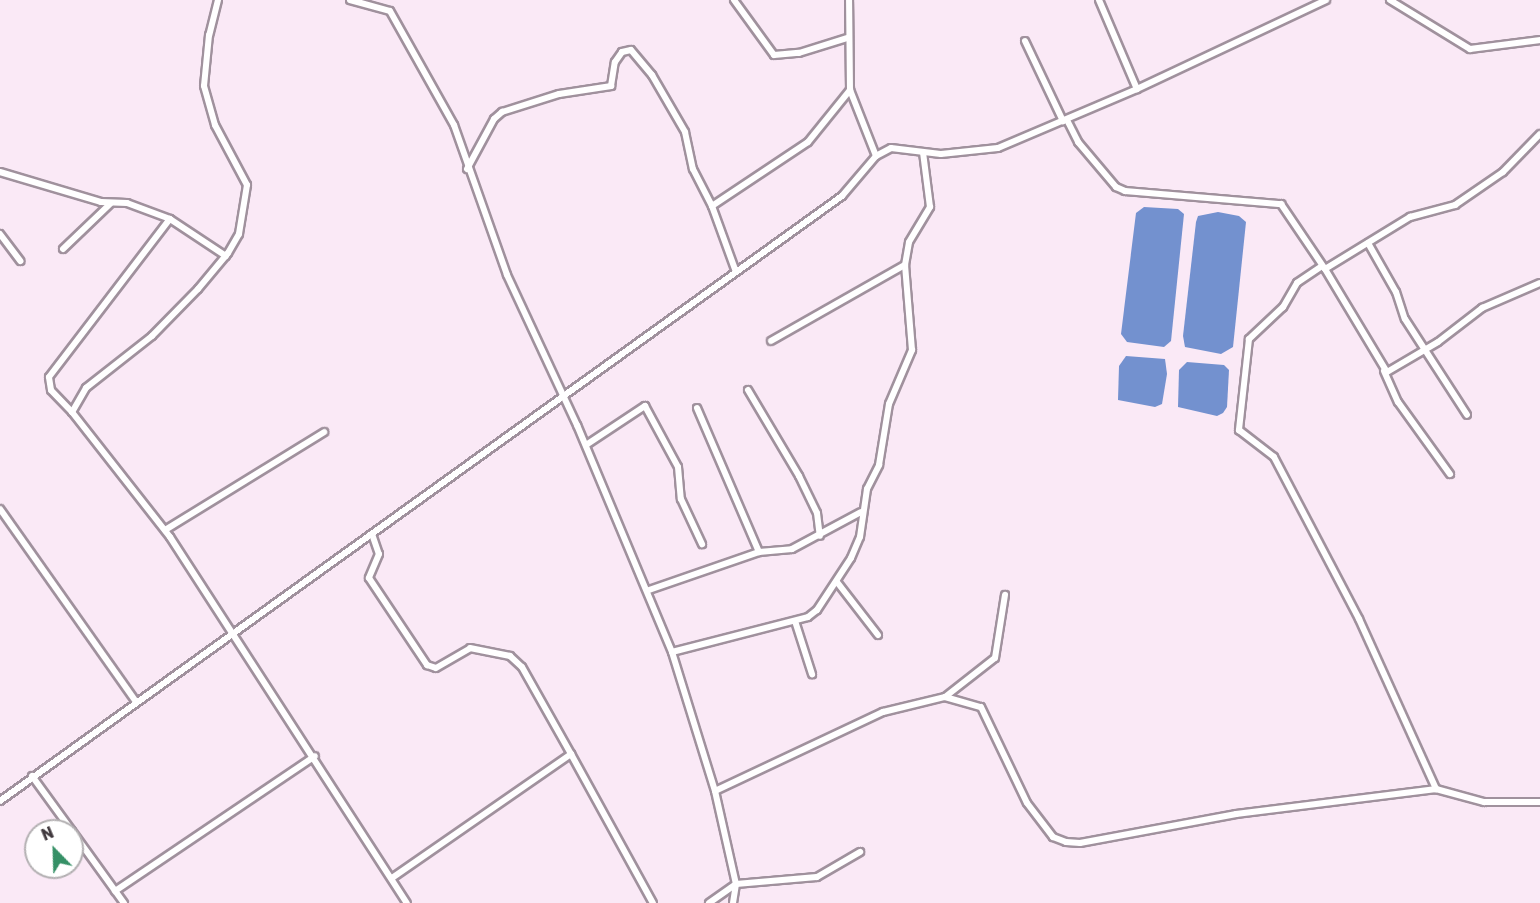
<!DOCTYPE html>
<style>
body{margin:0}
#map{position:relative;width:1540px;height:903px;overflow:hidden;background:#fae9f6;font-family:Rubik,sans-serif}
div>[style]{position:absolute}
.water>*{inset:0;background:#7391cf}
.roads{filter:drop-shadow(2px 0 #a0919d) drop-shadow(-2px 0 #a0919d) drop-shadow(0 2px #a0919d) drop-shadow(0 -2px #a0919d)}
.minor>*{height:6px;margin:-3px;padding:0 3px;transform-origin:3px;border-radius:3px;background:#fff}
span{translate:-50% -50%;white-space:nowrap;text-align:center;line-height:1.15;-webkit-text-stroke:6px #fff;paint-order:stroke}
.north{position:absolute;left:24px;top:819px;width:60px;height:60px;box-sizing:border-box;background:#fff;border:2px solid #b3b0b2;border-radius:50%;rotate:337deg;font-size:16px;font-weight:700;line-height:24px;text-align:center;color:#40393e}
.north::after{content:'';display:block;margin:auto;width:21px;height:27px;background:#359066;clip-path:polygon(50% 0,100% 100%,50% 72%,0 100%)}
</style>
<div id="map">
<div class="water">
<i style="clip-path:polygon(1144px 207px,1178px 209px,1184px 214px,1171px 341px,1164px 347px,1127px 342px,1121px 334px,1136px 213px)"></i>
<i style="clip-path:polygon(1218px 212px,1239px 216px,1246px 222px,1233px 347px,1221px 354px,1185px 347px,1183px 336px,1196px 222px,1198px 216px)"></i>
<i style="clip-path:polygon(1126px 356px,1165px 359px,1167px 374px,1162px 404px,1155px 407px,1118px 400px,1119px 366px)"></i>
<i style="clip-path:polygon(1187px 362px,1224px 365px,1229px 370px,1227px 407px,1223px 413px,1217px 416px,1178px 407px,1179px 370px)"></i>
</div>
<div class="roads">
<div class="minor">
<i style="left:218px;top:0;width:36px;rotate:104deg"></i>
<i style="left:209px;top:35px;width:51px;rotate:95.6deg"></i>
<i style="left:204px;top:86px;width:41px;rotate:74.2deg"></i>
<i style="left:215px;top:125px;width:68px;rotate:61.9deg"></i>
<i style="left:247px;top:185px;width:50px;rotate:99.3deg"></i>
<i style="left:239px;top:234px;width:22px;rotate:120deg"></i>
<i style="left:228px;top:253px;width:47px;rotate:129.8deg"></i>
<i style="left:198px;top:289px;width:66px;rotate:134.4deg"></i>
<i style="left:152px;top:336px;width:84px;rotate:141.8deg"></i>
<i style="left:86px;top:388px;width:28px;rotate:120deg"></i>
<i style="left:72px;top:412px;width:159px;rotate:51.9deg"></i>
<i style="left:170px;top:537px;width:436px;rotate:57.1deg"></i>
<i style="left:350px;top:0;width:41px;rotate:15.4deg"></i>
<i style="left:390px;top:11px;width:131px;rotate:60.7deg"></i>
<i style="left:454px;top:125px;width:159px;rotate:70.5deg"></i>
<i style="left:507px;top:275px;width:166px;rotate:65deg"></i>
<i style="left:577px;top:425px;width:246px;rotate:67.3deg"></i>
<i style="left:672px;top:652px;width:145px;rotate:72.8deg"></i>
<i style="left:715px;top:791px;width:95px;rotate:77.3deg"></i>
<i style="left:736px;top:884px;width:19px;rotate:99deg"></i>
<i style="left:734px;top:0;width:68px;rotate:54deg"></i>
<i style="left:774px;top:55px;width:25px;rotate:-5deg"></i>
<i style="left:799px;top:53px;width:50px;rotate:-17.4deg"></i>
<i style="left:1099px;top:0;width:97px;rotate:66.9deg"></i>
<i style="left:1390px;top:0;width:94px;rotate:31.5deg"></i>
<i style="left:1470px;top:49px;width:71px;rotate:-7.3deg"></i>
<i style="left:1025px;top:41px;width:89px;rotate:64.6deg"></i>
<i style="left:1067px;top:120px;width:25px;rotate:63deg"></i>
<i style="left:1078px;top:142px;width:59px;rotate:49.8deg"></i>
<i style="left:1116px;top:187px;width:10px;rotate:24deg"></i>
<i style="left:1125px;top:191px;width:157px;rotate:4.8deg"></i>
<i style="left:1281px;top:204px;width:78px;rotate:55.9deg"></i>
<i style="left:1325px;top:269px;width:100px;rotate:-31.5deg"></i>
<i style="left:1410px;top:217px;width:47px;rotate:-14.9deg"></i>
<i style="left:1455px;top:205px;width:58px;rotate:-34.5deg"></i>
<i style="left:1503px;top:172px;width:53px;rotate:-45.8deg"></i>
<i style="left:876px;top:156px;width:17px;rotate:-28deg"></i>
<i style="left:891px;top:148px;width:50px;rotate:6.8deg"></i>
<i style="left:941px;top:154px;width:57px;rotate:-6deg"></i>
<i style="left:998px;top:148px;width:151px;rotate:-23deg"></i>
<i style="left:1137px;top:89px;width:209px;rotate:-25.2deg"></i>
<i style="left:467px;top:169px;width:57px;rotate:-61.6deg"></i>
<i style="left:494px;top:119px;width:11px;rotate:-41deg"></i>
<i style="left:502px;top:112px;width:60px;rotate:-17.5deg"></i>
<i style="left:559px;top:94px;width:53px;rotate:-8.7deg"></i>
<i style="left:611px;top:86px;width:24px;rotate:-81deg"></i>
<i style="left:615px;top:62px;width:12px;rotate:-55deg"></i>
<i style="left:622px;top:52px;width:9px;rotate:-13deg"></i>
<i style="left:631px;top:50px;width:33px;rotate:50deg"></i>
<i style="left:652px;top:75px;width:66px;rotate:59.9deg"></i>
<i style="left:685px;top:132px;width:38px;rotate:78deg"></i>
<i style="left:693px;top:169px;width:42px;rotate:62.8deg"></i>
<i style="left:0;top:172px;width:105px;rotate:16.5deg"></i>
<i style="left:101px;top:202px;width:26px;rotate:2deg"></i>
<i style="left:127px;top:203px;width:46px;rotate:20.4deg"></i>
<i style="left:170px;top:219px;width:67px;rotate:33.5deg"></i>
<i style="left:0;top:234px;width:34px;rotate:53deg"></i>
<i style="left:1368px;top:243px;width:56px;rotate:60.3deg"></i>
<i style="left:1396px;top:292px;width:28px;rotate:72deg"></i>
<i style="left:1405px;top:319px;width:114px;rotate:57.1deg"></i>
<i style="left:63px;top:249px;width:66px;rotate:-43.8deg"></i>
<i style="left:1322px;top:266px;width:30px;rotate:146deg"></i>
<i style="left:1297px;top:283px;width:28px;rotate:120deg"></i>
<i style="left:1283px;top:307px;width:47px;rotate:136.7deg"></i>
<i style="left:1249px;top:339px;width:92px;rotate:96.3deg"></i>
<i style="left:1239px;top:430px;width:44px;rotate:37.6deg"></i>
<i style="left:1274px;top:457px;width:183px;rotate:62.3deg"></i>
<i style="left:1359px;top:619px;width:187px;rotate:65.6deg"></i>
<i style="left:1325px;top:269px;width:120px;rotate:59deg"></i>
<i style="left:1387px;top:372px;width:59px;rotate:-30.5deg"></i>
<i style="left:1438px;top:342px;width:56px;rotate:-37.7deg"></i>
<i style="left:1482px;top:308px;width:63px;rotate:-23.3deg"></i>
<i style="left:736px;top:272px;width:70px;rotate:-110deg"></i>
<i style="left:712px;top:206px;width:115px;rotate:-33.7deg"></i>
<i style="left:808px;top:142px;width:67px;rotate:-51.1deg"></i>
<i style="left:771px;top:341px;width:154px;rotate:-29.6deg"></i>
<i style="left:1384px;top:371px;width:34px;rotate:66deg"></i>
<i style="left:1398px;top:402px;width:89px;rotate:54.2deg"></i>
<i style="left:748px;top:390px;width:100px;rotate:59.3deg"></i>
<i style="left:799px;top:476px;width:41px;rotate:64.1deg"></i>
<i style="left:817px;top:513px;width:23px;rotate:83deg"></i>
<i style="left:697px;top:408px;width:157px;rotate:66.7deg"></i>
<i style="left:72px;top:412px;width:30px;rotate:-134deg"></i>
<i style="left:51px;top:390px;width:13px;rotate:-99deg"></i>
<i style="left:49px;top:377px;width:199px;rotate:-52.6deg"></i>
<i style="left:586px;top:445px;width:71px;rotate:-33.5deg"></i>
<i style="left:645px;top:406px;width:69px;rotate:61.6deg"></i>
<i style="left:678px;top:467px;width:32px;rotate:85deg"></i>
<i style="left:681px;top:499px;width:50px;rotate:65deg"></i>
<i style="left:0;top:509px;width:236px;rotate:54.8deg"></i>
<i style="left:165px;top:530px;width:187px;rotate:-31.6deg"></i>
<i style="left:372px;top:534px;width:21px;rotate:71deg"></i>
<i style="left:379px;top:554px;width:26px;rotate:113deg"></i>
<i style="left:369px;top:578px;width:105px;rotate:56.3deg"></i>
<i style="left:427px;top:665px;width:9px;rotate:18deg"></i>
<i style="left:436px;top:668px;width:39px;rotate:-30deg"></i>
<i style="left:470px;top:648px;width:41px;rotate:11.3deg"></i>
<i style="left:510px;top:656px;width:16px;rotate:43deg"></i>
<i style="left:522px;top:667px;width:100px;rotate:60.6deg"></i>
<i style="left:837px;top:582px;width:67px;rotate:52.3deg"></i>
<i style="left:649px;top:590px;width:116px;rotate:-19.1deg"></i>
<i style="left:759px;top:552px;width:33px;rotate:-5deg"></i>
<i style="left:792px;top:549px;width:78px;rotate:-28.2deg"></i>
<i style="left:795px;top:621px;width:56px;rotate:72.2deg"></i>
<i style="left:672px;top:652px;width:140px;rotate:-14.4deg"></i>
<i style="left:808px;top:617px;width:11px;rotate:-38deg"></i>
<i style="left:817px;top:610px;width:62px;rotate:-56.8deg"></i>
<i style="left:851px;top:558px;width:23px;rotate:-67deg"></i>
<i style="left:860px;top:537px;width:49px;rotate:-81.7deg"></i>
<i style="left:867px;top:489px;width:27px;rotate:-63deg"></i>
<i style="left:879px;top:465px;width:62px;rotate:-80.7deg"></i>
<i style="left:889px;top:404px;width:59px;rotate:-66.9deg"></i>
<i style="left:912px;top:350px;width:85px;rotate:-94.7deg"></i>
<i style="left:905px;top:265px;width:23px;rotate:-80deg"></i>
<i style="left:909px;top:242px;width:41px;rotate:-59deg"></i>
<i style="left:930px;top:207px;width:55px;rotate:-97.3deg"></i>
<i style="left:945px;top:697px;width:63px;rotate:-38deg"></i>
<i style="left:995px;top:658px;width:64px;rotate:-81deg"></i>
<i style="left:32px;top:776px;width:68px;rotate:54deg"></i>
<i style="left:715px;top:791px;width:186px;rotate:-25.2deg"></i>
<i style="left:883px;top:712px;width:64px;rotate:-13.6deg"></i>
<i style="left:945px;top:697px;width:37px;rotate:16deg"></i>
<i style="left:981px;top:707px;width:106px;rotate:64.4deg"></i>
<i style="left:1027px;top:803px;width:43px;rotate:52.6deg"></i>
<i style="left:1053px;top:837px;width:14px;rotate:21deg"></i>
<i style="left:1066px;top:842px;width:14px;rotate:4deg"></i>
<i style="left:1080px;top:843px;width:159px;rotate:-10.5deg"></i>
<i style="left:1236px;top:814px;width:202px;rotate:-7.1deg"></i>
<i style="left:1436px;top:789px;width:50px;rotate:15.2deg"></i>
<i style="left:1484px;top:802px;width:56px"></i>
<i style="left:0;top:801px;width:1037px;rotate:-35.7deg"></i>
<i style="left:842px;top:196px;width:52px;rotate:-49.6deg"></i>
<i style="left:876px;top:156px;width:71px;rotate:-111.5deg"></i>
<i style="left:850px;top:90px;width:90px;rotate:-90.6deg"></i>
<i style="left:72px;top:831px;width:89px;rotate:54.2deg"></i>
<i style="left:392px;top:878px;width:218px;rotate:-34.7deg"></i>
<i style="left:571px;top:754px;width:170px;rotate:61.2deg"></i>
<i style="left:115px;top:891px;width:241px;rotate:-34deg"></i>
<i style="left:709px;top:903px;width:33px;rotate:-35deg"></i>
<i style="left:736px;top:884px;width:81px;rotate:-4.9deg"></i>
<i style="left:817px;top:877px;width:50px;rotate:-30.2deg"></i>
</div>
</div>
<div class="north">N</div>
</div>
